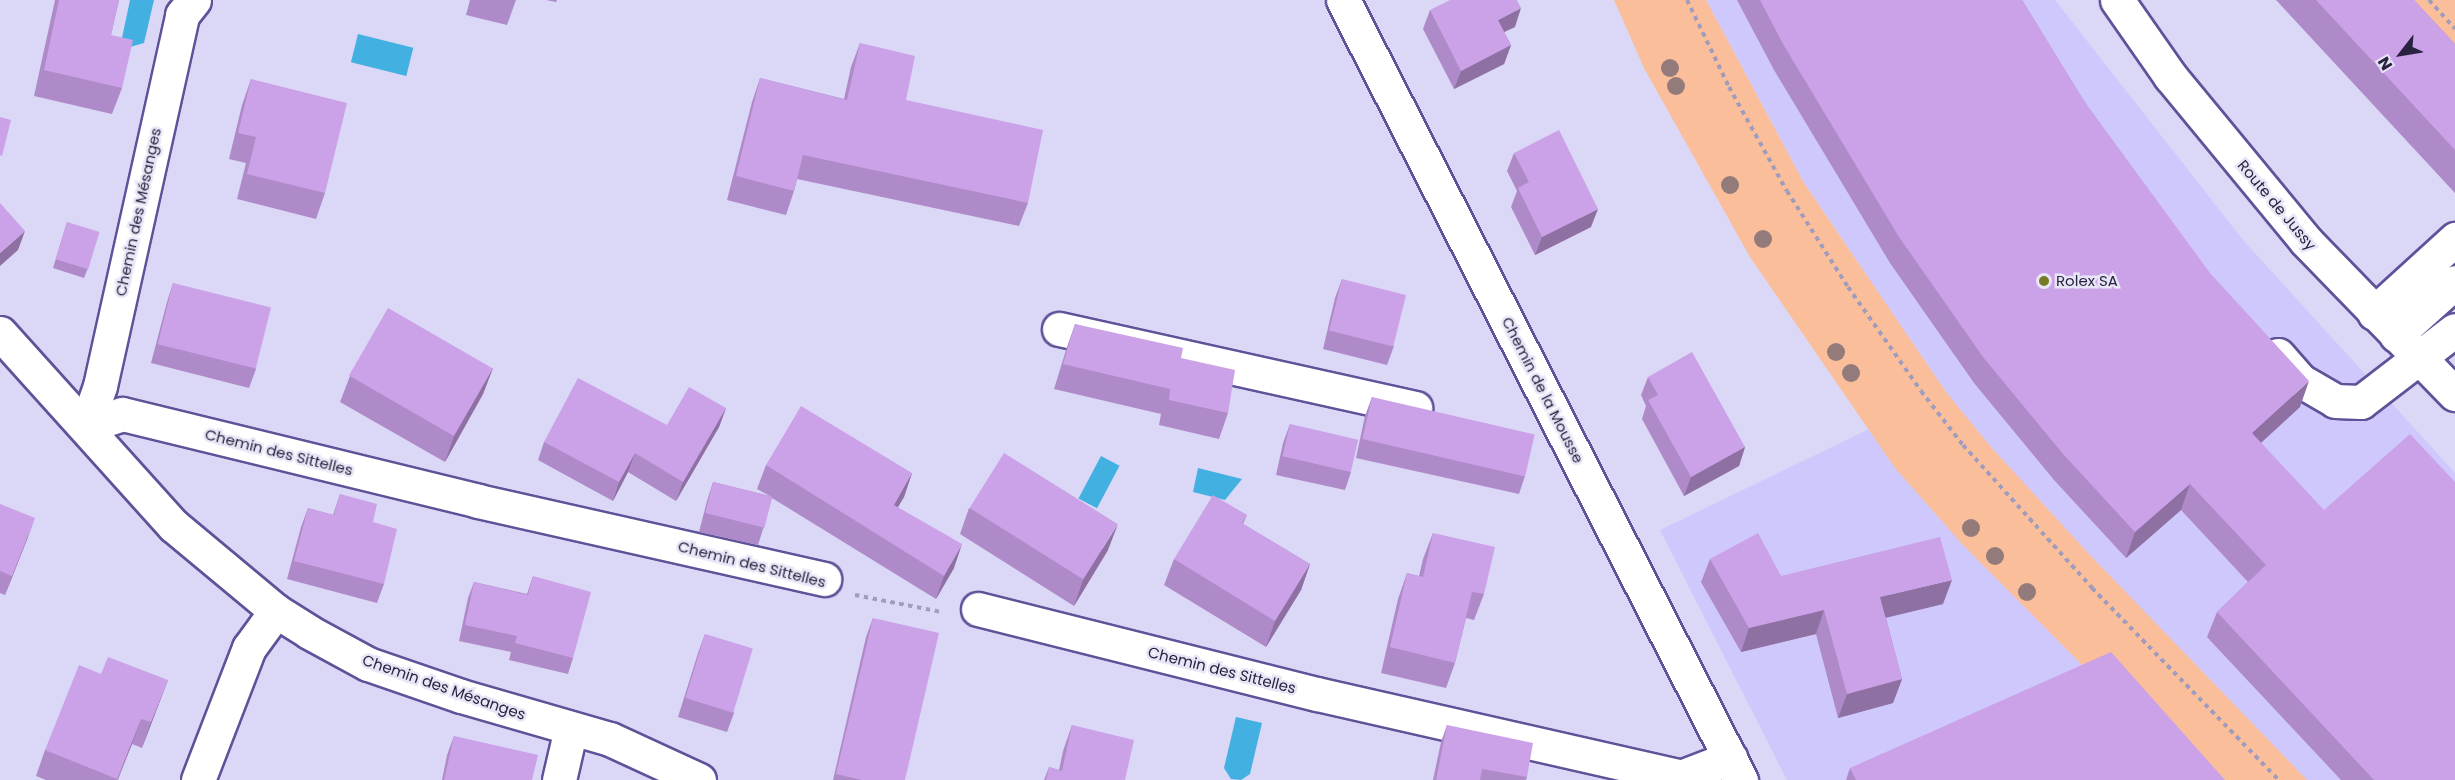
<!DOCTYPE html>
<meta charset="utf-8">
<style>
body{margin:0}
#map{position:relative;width:2455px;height:780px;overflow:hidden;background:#dbd7f7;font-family:Poppins,sans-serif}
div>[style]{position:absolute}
.built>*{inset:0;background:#cfc8fc}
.green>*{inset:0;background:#fbbe9b}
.water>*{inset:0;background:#42b0e0;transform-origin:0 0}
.path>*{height:4px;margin-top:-2px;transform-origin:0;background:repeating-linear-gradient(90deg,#a09cbb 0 4.5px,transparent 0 9px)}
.roads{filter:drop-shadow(2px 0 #605298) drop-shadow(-2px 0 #605298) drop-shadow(0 2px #605298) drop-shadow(0 -2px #605298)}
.minor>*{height:33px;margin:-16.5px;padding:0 16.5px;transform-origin:16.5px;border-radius:16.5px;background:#fff}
.trees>*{width:18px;height:18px;margin:-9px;border-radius:50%;background:#947b7b}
.wall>*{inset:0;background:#af8ac8}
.shaded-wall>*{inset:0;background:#8e71a2}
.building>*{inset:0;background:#cba1e8;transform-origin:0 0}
.dots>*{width:16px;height:16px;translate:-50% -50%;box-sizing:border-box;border:3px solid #e8e6f6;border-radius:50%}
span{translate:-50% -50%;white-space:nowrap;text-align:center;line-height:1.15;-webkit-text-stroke:5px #e8e6f6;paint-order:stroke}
.street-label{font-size:15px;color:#292341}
.poi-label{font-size:15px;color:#292341}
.left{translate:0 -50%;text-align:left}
.north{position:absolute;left:2371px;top:24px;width:60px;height:60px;-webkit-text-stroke:4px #e8e6f6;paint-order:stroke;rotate:239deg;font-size:16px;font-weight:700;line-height:24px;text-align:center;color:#292341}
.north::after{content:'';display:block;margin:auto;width:21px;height:27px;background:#292341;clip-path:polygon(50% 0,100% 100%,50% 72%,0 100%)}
</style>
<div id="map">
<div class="built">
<i style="clip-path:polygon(1706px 0,2055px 0,2243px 240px,2455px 473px,2455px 780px,1787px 780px,1660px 530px,1946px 392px,1804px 183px)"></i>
</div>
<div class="green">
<i style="clip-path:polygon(1614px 0,1706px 0,1804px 183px,1946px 392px,1990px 446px,2088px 553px,2307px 780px,2186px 780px,2100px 683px,1962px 544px,1895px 468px,1750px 257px,1645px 70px)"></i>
<i style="clip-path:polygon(2374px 0,2455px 0,2455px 87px)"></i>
</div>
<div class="water">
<i style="clip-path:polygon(130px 0,154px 0,144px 43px,130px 47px,122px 38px)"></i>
<i style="left:358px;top:34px;width:57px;height:29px;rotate:14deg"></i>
<i style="left:1101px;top:456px;width:21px;height:48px;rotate:28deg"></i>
<i style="clip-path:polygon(1198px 468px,1242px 479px,1225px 500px,1193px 492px)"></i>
<i style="clip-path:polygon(1236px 717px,1262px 723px,1250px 774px,1241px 780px,1231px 779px,1224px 768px)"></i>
</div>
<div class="path">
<i style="left:1687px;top:0;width:97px;rotate:64.2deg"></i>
<i style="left:1729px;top:87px;width:119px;rotate:60.9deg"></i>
<i style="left:1787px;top:191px;width:114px;rotate:57.6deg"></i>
<i style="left:1848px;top:287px;width:127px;rotate:54.9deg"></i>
<i style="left:1921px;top:391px;width:68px;rotate:52.1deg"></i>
<i style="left:1963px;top:445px;width:193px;rotate:47.9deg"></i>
<i style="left:2092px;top:588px;width:268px;rotate:45.8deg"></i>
<i style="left:2429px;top:0;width:39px;rotate:48deg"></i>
<i style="left:855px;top:595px;width:89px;rotate:11.1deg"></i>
</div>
<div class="roads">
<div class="minor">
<i style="left:1343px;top:0;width:876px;rotate:62.97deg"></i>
<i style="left:2117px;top:0;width:93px;rotate:55.1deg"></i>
<i style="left:2170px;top:76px;width:212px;rotate:50.5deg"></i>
<i style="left:2305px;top:240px;width:215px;rotate:45.8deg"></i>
<i style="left:2374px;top:313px;width:110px;rotate:-42.4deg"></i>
<i style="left:1059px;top:329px;width:365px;rotate:12.5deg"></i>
<i style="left:0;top:333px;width:260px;rotate:48deg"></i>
<i style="left:174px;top:526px;width:133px;rotate:39.8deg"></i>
<i style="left:276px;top:611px;width:39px;rotate:32deg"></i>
<i style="left:309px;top:632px;width:67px;rotate:28.5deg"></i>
<i style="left:368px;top:664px;width:98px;rotate:19deg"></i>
<i style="left:461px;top:696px;width:155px;rotate:16.1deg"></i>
<i style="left:610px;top:739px;width:98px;rotate:24.7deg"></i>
<i style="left:2396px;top:335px;width:79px;rotate:-41.9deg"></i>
<i style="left:2278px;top:355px;width:35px;rotate:49deg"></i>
<i style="left:2301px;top:381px;width:39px;rotate:30deg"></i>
<i style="left:2335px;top:401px;width:26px;rotate:2deg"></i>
<i style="left:2361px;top:402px;width:118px;rotate:-37.5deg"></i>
<i style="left:86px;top:426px;width:38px;rotate:-18deg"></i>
<i style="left:122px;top:414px;width:366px;rotate:13.7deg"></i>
<i style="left:478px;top:501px;width:355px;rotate:12.7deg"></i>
<i style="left:86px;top:426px;width:42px;rotate:-70.7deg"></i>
<i style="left:100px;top:386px;width:380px;rotate:-77.5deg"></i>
<i style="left:182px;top:15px;width:19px;rotate:-51deg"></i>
<i style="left:978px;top:609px;width:349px;rotate:14.1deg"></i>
<i style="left:1317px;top:694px;width:373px;rotate:12.8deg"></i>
<i style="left:1681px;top:777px;width:53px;rotate:-21.2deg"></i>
<i style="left:198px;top:780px;width:142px;rotate:-68.9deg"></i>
<i style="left:249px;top:648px;width:46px;rotate:-53.9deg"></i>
<i style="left:559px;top:780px;width:53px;rotate:-77deg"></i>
</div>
</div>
<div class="trees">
<i style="left:1670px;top:68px"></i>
<i style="left:1676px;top:86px"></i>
<i style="left:1730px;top:185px"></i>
<i style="left:1763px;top:239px"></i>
<i style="left:1836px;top:352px"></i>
<i style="left:1851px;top:373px"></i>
<i style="left:1971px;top:528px"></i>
<i style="left:1995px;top:556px"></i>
<i style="left:2027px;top:592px"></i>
</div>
<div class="wall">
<i style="clip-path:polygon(55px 0,119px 0,111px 35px,122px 88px,112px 114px,34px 96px)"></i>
<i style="clip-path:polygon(470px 0,516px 0,507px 25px,466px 15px)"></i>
<i style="clip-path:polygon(546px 0,557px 0,556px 2px)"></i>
<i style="clip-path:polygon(1737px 0,2022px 0,2084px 101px,2300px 407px,2261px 443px,2455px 780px,2341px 780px,2207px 637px,2217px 612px,2248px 582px,2181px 510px,2126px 558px,2054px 480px,1974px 383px,1890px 263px,1774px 70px)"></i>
<i style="clip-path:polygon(2276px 0,2414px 0,2455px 44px,2455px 193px)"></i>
<i style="clip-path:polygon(1430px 10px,1515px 27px,1504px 32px,1511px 45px,1504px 64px,1454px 89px,1423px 29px)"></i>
<i style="clip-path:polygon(860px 43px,906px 100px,1028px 203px,1019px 226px,797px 179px,794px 191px,786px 215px,727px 200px,752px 102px,760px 78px,844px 99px,851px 67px)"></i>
<i style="clip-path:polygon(251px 79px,325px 193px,316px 219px,237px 199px,246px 163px,229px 159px,242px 105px)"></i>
<i style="clip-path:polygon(1514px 153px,1591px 227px,1535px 255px,1511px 207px,1517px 191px,1507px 171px)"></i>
<i style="clip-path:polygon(67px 222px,88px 268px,84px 278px,53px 268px)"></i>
<i style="clip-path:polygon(1342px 279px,1394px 346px,1387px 365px,1323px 349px,1335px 298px)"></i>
<i style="clip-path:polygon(173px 283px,256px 369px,249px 388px,151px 363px,167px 302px)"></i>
<i style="clip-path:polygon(1075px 324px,1181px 358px,1228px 413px,1219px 439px,1159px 425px,1161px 414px,1054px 389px,1066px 350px)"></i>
<i style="clip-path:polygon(493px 368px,483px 394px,445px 462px,340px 402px,350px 376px)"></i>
<i style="clip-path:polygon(1648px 377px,1745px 447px,1739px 466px,1684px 496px,1642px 419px,1646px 406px,1641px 395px)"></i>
<i style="clip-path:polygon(1372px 397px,1525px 476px,1519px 494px,1356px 458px,1365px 416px)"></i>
<i style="clip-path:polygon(726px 408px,719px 427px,676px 501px,628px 472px,613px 501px,538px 460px,544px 442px,667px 425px)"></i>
<i style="clip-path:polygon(1290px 424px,1351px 472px,1345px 490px,1276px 475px,1283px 443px)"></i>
<i style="clip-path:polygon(766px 465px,912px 473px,904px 497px,898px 507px,954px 568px,936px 599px,772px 498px,764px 526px,758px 545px,699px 532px,707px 501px,713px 482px,770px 496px,757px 489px)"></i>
<i style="clip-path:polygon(340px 494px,373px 522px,384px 584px,377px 603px,287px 579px,301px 527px,308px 508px,333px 515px)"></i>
<i style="clip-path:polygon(0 504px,28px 537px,5px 595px,0 593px)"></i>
<i style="clip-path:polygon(969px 508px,1108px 550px,1074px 606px,960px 534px)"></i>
<i style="clip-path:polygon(1247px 515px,1243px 524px,1310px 564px,1301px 590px,1266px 647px,1164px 585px,1174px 559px)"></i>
<i style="clip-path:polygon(1433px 533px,1484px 594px,1474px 620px,1466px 618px,1455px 663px,1446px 688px,1381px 673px,1398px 599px,1407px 573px,1419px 576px,1423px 559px)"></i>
<i style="clip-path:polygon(1710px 559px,1781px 576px,1943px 604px,1886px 618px,1902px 679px,1893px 703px,1838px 718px,1816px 634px,1741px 652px,1701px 582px)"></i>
<i style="clip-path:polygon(533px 576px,573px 658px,568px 674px,509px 660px,511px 652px,459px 641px,468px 598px,474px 582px,527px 594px)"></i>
<i style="clip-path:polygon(873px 618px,905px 780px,833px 780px,866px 637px)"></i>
<i style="clip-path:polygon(705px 634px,734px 713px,727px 732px,678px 717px,698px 653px)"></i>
<i style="clip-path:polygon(101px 674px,168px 680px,142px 748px,132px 744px,118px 780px,46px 780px,36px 776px,45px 750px)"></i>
<i style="clip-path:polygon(1072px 725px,1125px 780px,1044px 780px,1049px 767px,1059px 770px,1063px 751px)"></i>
<i style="clip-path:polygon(1447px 725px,1527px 777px,1526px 780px,1433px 780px,1441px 742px)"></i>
<i style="clip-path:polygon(454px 736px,532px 780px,442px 780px,447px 755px)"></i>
<i style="clip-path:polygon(1850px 768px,2225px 780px,1846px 780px)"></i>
</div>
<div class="shaded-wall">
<i style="clip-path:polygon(1521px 8px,1515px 27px,1491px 38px,1498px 20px)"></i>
<i style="clip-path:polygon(1511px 45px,1504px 64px,1454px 89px,1461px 71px)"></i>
<i style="clip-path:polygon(1598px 209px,1591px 227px,1535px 255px,1542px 237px)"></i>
<i style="clip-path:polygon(25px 231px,18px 250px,0 266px,0 253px)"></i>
<i style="clip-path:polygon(493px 368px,483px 394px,445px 462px,454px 436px)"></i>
<i style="clip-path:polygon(2309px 381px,2300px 407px,2243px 459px,2252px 433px)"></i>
<i style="clip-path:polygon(726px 408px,719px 427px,676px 501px,683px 482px)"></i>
<i style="clip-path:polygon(1745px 447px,1739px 466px,1684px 496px,1691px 477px)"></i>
<i style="clip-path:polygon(635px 453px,628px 472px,613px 501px,619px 482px)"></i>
<i style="clip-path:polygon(912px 473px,904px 497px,885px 528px,894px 505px)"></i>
<i style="clip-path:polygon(2190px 484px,2181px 510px,2126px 558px,2135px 532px)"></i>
<i style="clip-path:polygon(35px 518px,28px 537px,5px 595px,12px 576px)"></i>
<i style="clip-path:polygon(1118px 524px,1108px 550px,1074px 606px,1083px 580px)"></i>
<i style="clip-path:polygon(962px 544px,954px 568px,936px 599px,944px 576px)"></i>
<i style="clip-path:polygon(1310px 564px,1301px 590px,1266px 647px,1275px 621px)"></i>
<i style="clip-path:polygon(1952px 580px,1943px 604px,1871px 621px,1880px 597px)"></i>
<i style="clip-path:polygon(1824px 610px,1816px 634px,1741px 652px,1749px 628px)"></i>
<i style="clip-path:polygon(1902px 679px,1893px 703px,1838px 718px,1847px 694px)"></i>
<i style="clip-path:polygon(168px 680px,158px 706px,142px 748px,151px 722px)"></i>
<i style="clip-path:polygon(141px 719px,132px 744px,117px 780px)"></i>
</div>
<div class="building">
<i style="clip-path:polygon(59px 0,119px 0,111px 35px,133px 40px,122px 88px,44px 70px)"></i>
<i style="clip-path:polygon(1450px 0,1517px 0,1521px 8px,1498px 20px,1511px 45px,1461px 71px,1430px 10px)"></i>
<i style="clip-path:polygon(1760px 0,2022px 0,2084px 101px,2210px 273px,2309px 381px,2252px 433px,2324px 510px,2410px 434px,2455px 482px,2455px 780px,2374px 780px,2217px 612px,2266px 565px,2190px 484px,2135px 532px,2063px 454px,1983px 357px,1899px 237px,1783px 44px)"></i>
<i style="clip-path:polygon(2316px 0,2414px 0,2455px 44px,2455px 150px)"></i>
<i style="clip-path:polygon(860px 43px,915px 56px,906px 100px,1043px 130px,1028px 203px,803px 155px,794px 191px,736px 176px,760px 78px,847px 100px)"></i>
<i style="clip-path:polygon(251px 79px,347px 103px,325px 193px,247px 174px,256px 137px,238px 133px)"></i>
<i style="clip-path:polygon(0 117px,11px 120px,2px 156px,0 155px)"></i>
<i style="clip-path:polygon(1559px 130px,1598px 209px,1542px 237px,1518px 188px,1529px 182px,1514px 153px)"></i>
<i style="clip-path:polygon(0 203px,25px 231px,0 253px)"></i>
<i style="left:67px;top:222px;width:34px;height:39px;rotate:17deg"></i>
<i style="left:1342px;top:279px;width:66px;height:53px;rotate:14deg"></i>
<i style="left:173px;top:283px;width:101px;height:63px;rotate:14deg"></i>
<i style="left:388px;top:308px;width:121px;height:78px;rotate:30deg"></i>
<i style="clip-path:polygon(1075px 324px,1183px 348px,1181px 358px,1235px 370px,1228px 413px,1169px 400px,1170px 389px,1063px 364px)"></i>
<i style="clip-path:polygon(1692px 352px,1745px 447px,1691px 477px,1648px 400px,1658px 395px,1648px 377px)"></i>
<i style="clip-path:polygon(578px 378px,667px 425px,689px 387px,726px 408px,683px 482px,635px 453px,619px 482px,544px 442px)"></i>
<i style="left:1372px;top:397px;width:167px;height:43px;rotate:13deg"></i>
<i style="clip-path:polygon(801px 406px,912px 473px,894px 505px,962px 544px,944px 576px,766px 465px)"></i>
<i style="left:1290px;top:424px;width:70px;height:33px;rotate:13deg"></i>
<i style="left:1004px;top:453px;width:134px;height:65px;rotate:32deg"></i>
<i style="left:713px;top:482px;width:61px;height:32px;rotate:14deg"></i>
<i style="clip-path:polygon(340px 494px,377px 504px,373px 522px,397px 529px,384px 584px,294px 561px,308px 508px,334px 515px)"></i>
<i style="clip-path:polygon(1213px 495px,1247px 515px,1242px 523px,1310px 564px,1275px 621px,1174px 559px)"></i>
<i style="clip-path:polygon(0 504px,35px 518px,12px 576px,0 571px)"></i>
<i style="clip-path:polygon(1433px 533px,1495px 547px,1484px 594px,1472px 592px,1455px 663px,1390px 647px,1407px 573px,1423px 577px)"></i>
<i style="clip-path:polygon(1758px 533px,1781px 576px,1940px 537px,1952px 580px,1880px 597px,1902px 679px,1847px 694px,1824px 610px,1749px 628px,1710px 559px)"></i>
<i style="clip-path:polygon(533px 576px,591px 592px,573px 658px,515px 643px,517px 636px,465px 625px,474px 582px,528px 595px)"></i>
<i style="clip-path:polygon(873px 618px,939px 633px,905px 780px,862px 780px,836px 774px)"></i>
<i style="left:705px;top:634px;width:50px;height:67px;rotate:17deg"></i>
<i style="clip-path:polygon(2111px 652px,2225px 780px,1856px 780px,1850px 768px)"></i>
<i style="clip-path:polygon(108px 657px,168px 680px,151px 722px,141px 719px,117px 779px,45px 750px,79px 665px,101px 674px)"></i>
<i style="clip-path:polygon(1072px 725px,1134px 740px,1125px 780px,1046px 780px,1049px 767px,1062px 771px)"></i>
<i style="clip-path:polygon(1447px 725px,1533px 743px,1527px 777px,1482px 769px,1480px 780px,1436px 780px)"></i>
<i style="clip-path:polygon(454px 736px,538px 755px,532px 780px,444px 780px)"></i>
</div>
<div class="dots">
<i style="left:2044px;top:281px;background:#777a22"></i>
</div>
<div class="street-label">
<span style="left:2277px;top:205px;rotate:50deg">Route de Jussy</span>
<span style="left:138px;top:212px;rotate:-78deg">Chemin des Mésanges</span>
<span style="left:1543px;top:390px;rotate:63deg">Chemin de la Mousse</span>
<span style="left:279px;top:452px;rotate:14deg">Chemin des Sittelles</span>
<span style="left:752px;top:564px;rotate:14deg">Chemin des Sittelles</span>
<span style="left:1222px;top:670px;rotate:14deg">Chemin des Sittelles</span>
<span style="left:444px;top:687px;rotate:19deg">Chemin des Mésanges</span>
</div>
<div class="poi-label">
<span class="left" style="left:2056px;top:281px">Rolex SA</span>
</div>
<div class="north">N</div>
</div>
